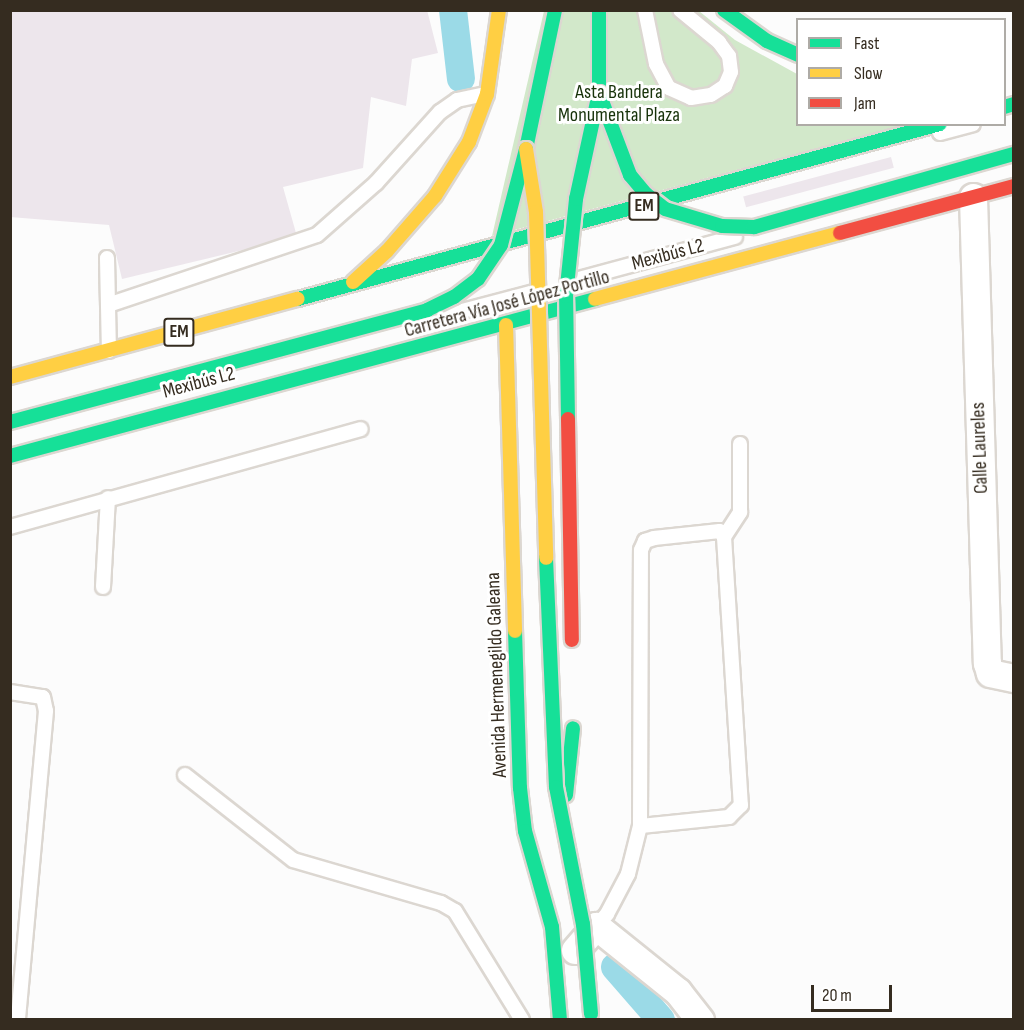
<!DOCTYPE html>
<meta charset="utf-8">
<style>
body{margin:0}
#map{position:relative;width:1024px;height:1030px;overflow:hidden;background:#fcfcfc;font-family:"Sofia Sans Condensed",sans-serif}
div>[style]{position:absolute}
.green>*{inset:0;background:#d2e8ca}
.canal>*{height:28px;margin:-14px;padding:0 14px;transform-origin:14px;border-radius:14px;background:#9bdae7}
.building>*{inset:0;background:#ede6ec;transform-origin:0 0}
.roads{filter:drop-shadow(2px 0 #dcd7d1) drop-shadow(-2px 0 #dcd7d1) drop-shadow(0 2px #dcd7d1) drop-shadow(0 -2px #dcd7d1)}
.lane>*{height:14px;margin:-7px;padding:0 7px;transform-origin:7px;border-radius:7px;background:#fff}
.street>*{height:27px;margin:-13.5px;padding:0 13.5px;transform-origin:13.5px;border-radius:13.5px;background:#fff}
.fast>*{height:14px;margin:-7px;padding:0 7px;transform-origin:7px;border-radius:7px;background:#16e098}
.slow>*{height:14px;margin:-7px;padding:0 7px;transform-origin:7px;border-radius:7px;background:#ffcf43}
.jam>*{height:14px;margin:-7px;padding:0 7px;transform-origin:7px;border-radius:7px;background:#f24e42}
.bridges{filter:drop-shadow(2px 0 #dcd7d1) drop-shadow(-2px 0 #dcd7d1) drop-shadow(0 2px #dcd7d1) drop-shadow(0 -2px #dcd7d1)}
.fast-bridge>*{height:14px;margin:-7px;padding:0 7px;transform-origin:7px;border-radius:7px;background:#16e098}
.slow-bridge>*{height:14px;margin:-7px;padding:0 7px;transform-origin:7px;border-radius:7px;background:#ffcf43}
.jam-bridge>*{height:14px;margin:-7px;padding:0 7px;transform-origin:7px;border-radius:7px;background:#f24e42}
span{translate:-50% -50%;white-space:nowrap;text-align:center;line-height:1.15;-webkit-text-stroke:6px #fff;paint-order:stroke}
.shield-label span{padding:2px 4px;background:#fff;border:2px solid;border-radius:4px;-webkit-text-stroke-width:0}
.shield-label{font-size:18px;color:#352c20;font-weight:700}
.park-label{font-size:20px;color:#17320a}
.street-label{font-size:20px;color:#352c20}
.frame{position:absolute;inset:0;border:12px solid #352c20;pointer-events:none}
.legend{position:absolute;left:796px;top:18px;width:210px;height:108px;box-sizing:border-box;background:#fff;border:2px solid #aeaba6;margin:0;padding:8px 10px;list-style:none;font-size:18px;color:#352c20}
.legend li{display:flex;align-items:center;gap:12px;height:30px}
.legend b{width:30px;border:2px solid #aeaba6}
.scale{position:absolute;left:811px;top:985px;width:81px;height:27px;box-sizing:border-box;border:3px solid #352c20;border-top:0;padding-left:8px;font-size:18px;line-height:21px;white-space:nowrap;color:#352c20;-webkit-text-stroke:4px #fff;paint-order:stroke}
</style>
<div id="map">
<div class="green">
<i style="clip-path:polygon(544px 11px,699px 11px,735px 40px,797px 74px,798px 124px,903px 125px,492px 236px)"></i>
</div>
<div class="canal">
<i style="left:453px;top:10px;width:69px;rotate:83.4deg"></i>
<i style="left:615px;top:967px;width:70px;rotate:49deg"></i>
</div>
<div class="building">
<i style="clip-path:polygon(10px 10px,427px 10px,438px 53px,412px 59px,406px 106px,371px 97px,363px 168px,283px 187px,296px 233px,247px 249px,122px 279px,109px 225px,10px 217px)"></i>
<i style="left:891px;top:157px;width:11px;height:153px;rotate:75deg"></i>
</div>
<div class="roads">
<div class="lane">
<i style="left:645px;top:10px;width:55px;rotate:78.5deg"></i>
<i style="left:656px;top:64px;width:27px;rotate:62deg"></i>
<i style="left:669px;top:88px;width:24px;rotate:24deg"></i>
<i style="left:691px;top:98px;width:20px;rotate:-9deg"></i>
<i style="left:711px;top:95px;width:17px;rotate:-33deg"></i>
<i style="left:725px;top:86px;width:15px;rotate:-67deg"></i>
<i style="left:731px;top:72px;width:16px;rotate:-97deg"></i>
<i style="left:729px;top:56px;width:17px;rotate:-126deg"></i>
<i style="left:719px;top:42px;width:50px;rotate:-140.6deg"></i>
<i style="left:940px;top:133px;width:34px;rotate:-15deg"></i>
<i style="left:107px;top:258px;width:93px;rotate:88.8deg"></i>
<i style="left:568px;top:282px;width:173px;rotate:-15.1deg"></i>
<i style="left:108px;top:305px;width:220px;rotate:-18.5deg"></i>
<i style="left:317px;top:235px;width:79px;rotate:-41.4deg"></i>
<i style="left:376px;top:183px;width:96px;rotate:-48deg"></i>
<i style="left:440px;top:112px;width:21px;rotate:-35deg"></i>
<i style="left:457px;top:100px;width:30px;rotate:-12deg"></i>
<i style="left:447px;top:315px;width:94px;rotate:-14.8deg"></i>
<i style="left:10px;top:527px;width:364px;rotate:-15.6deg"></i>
<i style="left:724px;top:537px;width:30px;rotate:-57deg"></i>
<i style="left:740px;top:512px;width:68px;rotate:-90deg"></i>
<i style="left:103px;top:587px;width:89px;rotate:-86.8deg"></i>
<i style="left:10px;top:692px;width:33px;rotate:9deg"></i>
<i style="left:43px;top:697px;width:14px;rotate:78deg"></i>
<i style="left:46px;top:711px;width:310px;rotate:95.2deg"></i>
<i style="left:185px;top:775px;width:137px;rotate:38.2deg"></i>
<i style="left:293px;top:860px;width:154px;rotate:16.2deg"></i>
<i style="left:441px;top:903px;width:16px;rotate:30deg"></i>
<i style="left:455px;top:911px;width:128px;rotate:58.4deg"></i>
<i style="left:596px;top:926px;width:16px;rotate:-47deg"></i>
<i style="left:607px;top:914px;width:45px;rotate:-62.3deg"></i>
<i style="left:628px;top:874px;width:49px;rotate:-76deg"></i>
<i style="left:640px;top:826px;width:276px;rotate:-89.8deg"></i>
<i style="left:641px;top:550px;width:10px;rotate:-66deg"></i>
<i style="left:645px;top:541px;width:9px;rotate:-18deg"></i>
<i style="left:654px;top:538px;width:66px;rotate:-6.1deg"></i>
<i style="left:720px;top:531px;width:7px;rotate:56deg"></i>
<i style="left:724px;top:537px;width:269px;rotate:86.4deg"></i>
<i style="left:741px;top:805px;width:17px;rotate:135deg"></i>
<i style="left:729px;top:817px;width:89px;rotate:174.2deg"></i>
</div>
<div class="street">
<i style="left:973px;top:197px;width:466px;rotate:88.3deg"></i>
<i style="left:987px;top:663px;width:10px;rotate:73deg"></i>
<i style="left:990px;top:673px;width:25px;rotate:12deg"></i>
<i style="left:575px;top:950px;width:32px;rotate:-49deg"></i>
<i style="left:596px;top:926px;width:105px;rotate:38.8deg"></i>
<i style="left:678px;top:992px;width:36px;rotate:52deg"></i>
</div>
<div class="fast">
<i style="left:599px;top:10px;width:83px;rotate:90deg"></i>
<i style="left:724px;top:10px;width:53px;rotate:35.8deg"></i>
<i style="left:767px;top:41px;width:34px;rotate:24deg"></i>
<i style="left:1004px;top:107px;width:10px;rotate:-17deg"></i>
<i style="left:526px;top:149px;width:142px;rotate:-78.2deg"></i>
<i style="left:298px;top:299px;width:665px;rotate:-15.25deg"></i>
<i style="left:10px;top:456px;width:606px;rotate:-15.02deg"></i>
<i style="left:515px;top:631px;width:157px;rotate:88.2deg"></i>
<i style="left:520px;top:788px;width:43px;rotate:83.4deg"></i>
<i style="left:525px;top:831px;width:100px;rotate:74.3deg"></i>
<i style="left:552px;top:927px;width:93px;rotate:85.1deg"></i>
<i style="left:566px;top:795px;width:67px;rotate:-84deg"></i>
</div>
<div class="slow">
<i style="left:353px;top:282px;width:46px;rotate:-42.4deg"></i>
<i style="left:387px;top:251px;width:73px;rotate:-48.9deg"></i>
<i style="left:435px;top:196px;width:64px;rotate:-57.8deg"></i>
<i style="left:469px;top:142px;width:51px;rotate:-69.4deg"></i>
<i style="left:487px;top:94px;width:85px;rotate:-81.9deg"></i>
<i style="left:595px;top:299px;width:254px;rotate:-15.1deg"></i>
<i style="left:506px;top:325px;width:306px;rotate:88.3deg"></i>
<i style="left:10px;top:377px;width:298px;rotate:-15.2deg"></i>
</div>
<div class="jam">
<i style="left:840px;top:233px;width:180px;rotate:-15.1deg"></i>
</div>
</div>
<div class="bridges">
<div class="fast-bridge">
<i style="left:599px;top:93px;width:88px;rotate:69.3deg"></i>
<i style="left:630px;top:175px;width:25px;rotate:50deg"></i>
<i style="left:646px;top:194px;width:24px;rotate:38deg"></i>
<i style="left:665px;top:209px;width:59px;rotate:16.6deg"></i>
<i style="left:722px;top:226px;width:32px;rotate:2deg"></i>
<i style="left:754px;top:227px;width:270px;rotate:-15.7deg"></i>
<i style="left:568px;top:419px;width:123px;rotate:-90.9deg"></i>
<i style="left:566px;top:296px;width:98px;rotate:-84.1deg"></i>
<i style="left:576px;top:199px;width:108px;rotate:-77.8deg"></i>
<i style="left:10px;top:422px;width:432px;rotate:-15deg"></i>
<i style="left:427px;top:310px;width:30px;rotate:-26deg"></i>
<i style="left:454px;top:297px;width:30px;rotate:-37deg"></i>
<i style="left:478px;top:279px;width:41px;rotate:-55.9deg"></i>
<i style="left:501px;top:245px;width:99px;rotate:-75.4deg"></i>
<i style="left:546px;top:558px;width:229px;rotate:87.5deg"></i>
<i style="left:556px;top:787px;width:140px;rotate:78.9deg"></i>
<i style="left:583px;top:924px;width:90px;rotate:84.9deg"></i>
</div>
<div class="slow-bridge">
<i style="left:526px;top:149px;width:64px;rotate:81deg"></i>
<i style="left:536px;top:212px;width:346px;rotate:88.3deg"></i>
</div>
<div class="jam-bridge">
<i style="left:568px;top:419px;width:221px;rotate:89deg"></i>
</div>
</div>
<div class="shield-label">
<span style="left:644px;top:206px">EM</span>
<span style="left:179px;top:332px">EM</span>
</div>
<div class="park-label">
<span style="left:619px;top:104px">Asta Bandera<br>Monumental Plaza</span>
</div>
<div class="street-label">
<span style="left:668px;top:255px;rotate:-15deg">Mexibús L2</span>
<span style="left:507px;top:304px;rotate:-15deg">Carretera Vía José López Portillo</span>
<span style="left:199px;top:383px;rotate:-15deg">Mexibús L2</span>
<span style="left:980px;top:448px;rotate:-92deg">Calle Laureles</span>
<span style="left:497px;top:675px;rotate:-92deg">Avenida Hermenegildo Galeana</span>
</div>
<div class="frame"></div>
<ul class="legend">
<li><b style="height:8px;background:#16e098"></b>Fast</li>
<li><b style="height:8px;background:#ffcf43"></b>Slow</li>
<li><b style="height:8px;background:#f24e42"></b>Jam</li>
</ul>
<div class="scale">20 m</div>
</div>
